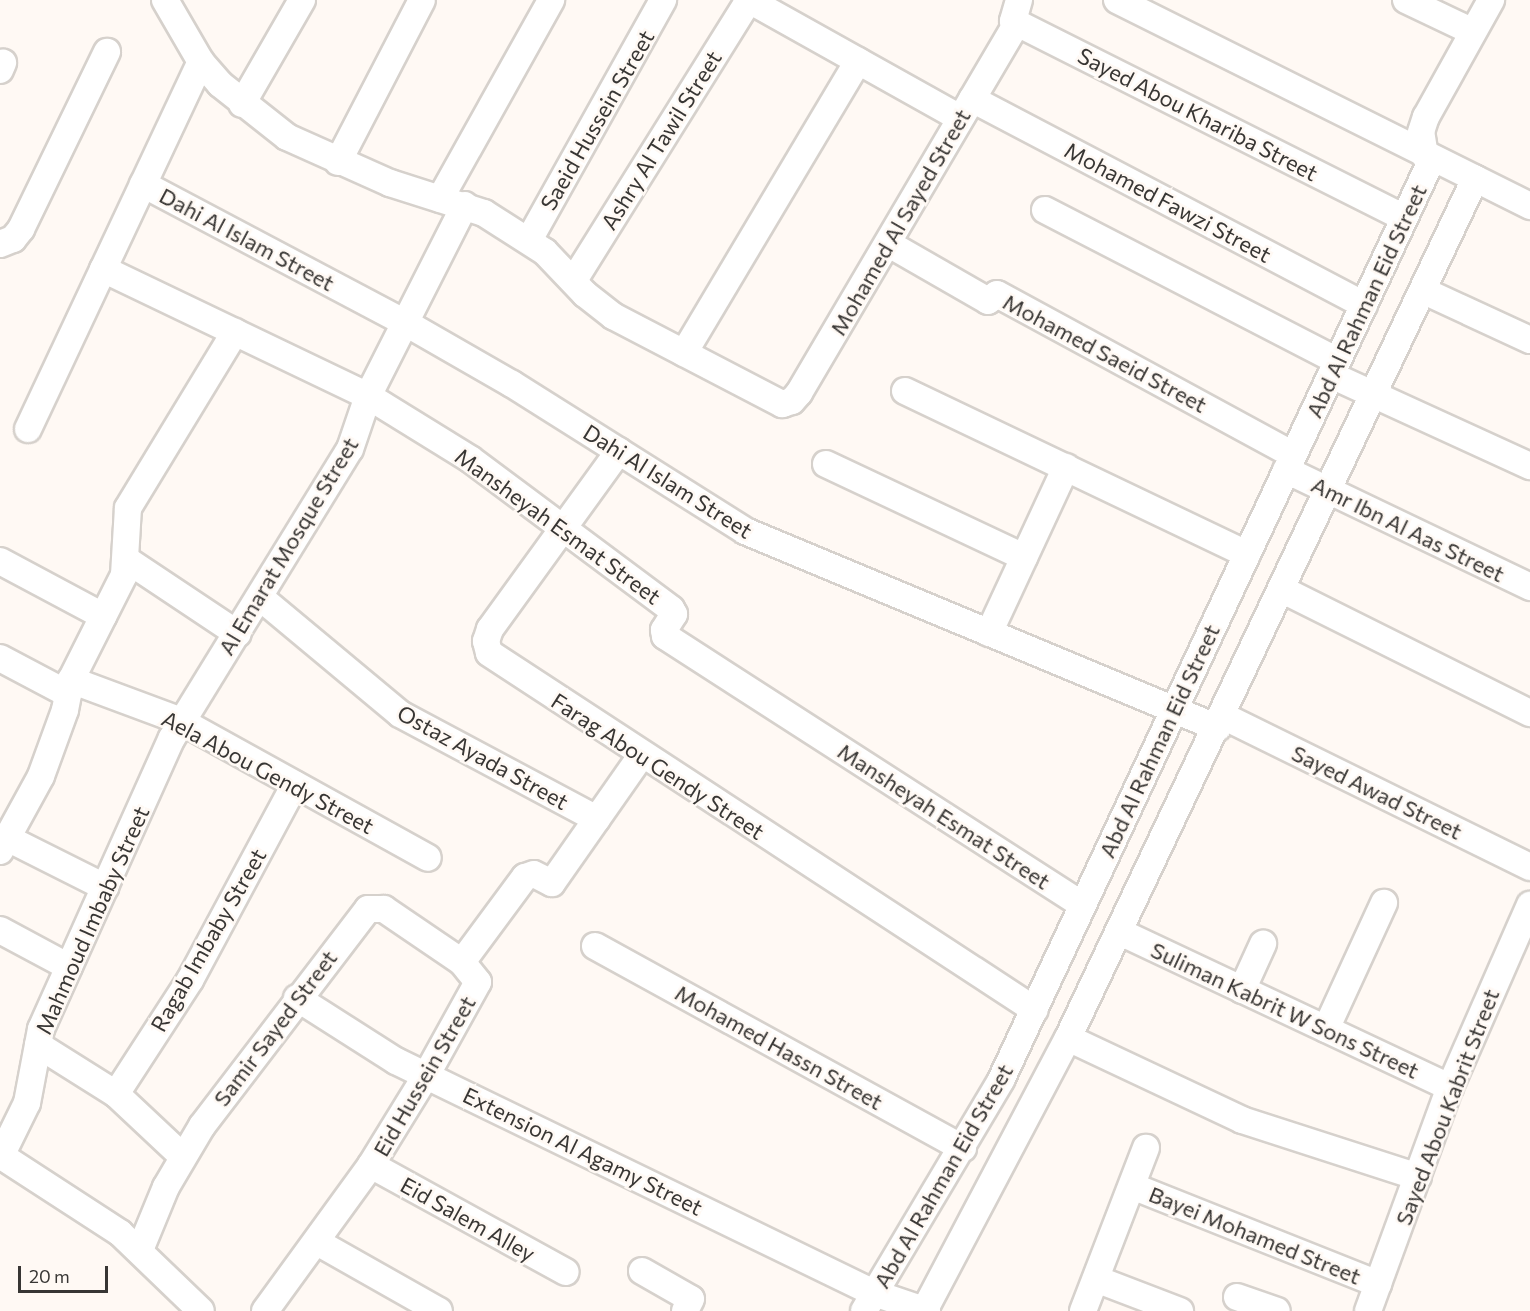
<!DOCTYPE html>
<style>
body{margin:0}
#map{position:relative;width:1530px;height:1311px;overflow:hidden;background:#fff9f4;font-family:Commissioner,sans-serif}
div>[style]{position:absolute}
.roads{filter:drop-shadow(2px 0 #d6d1cc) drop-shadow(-2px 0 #d6d1cc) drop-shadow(0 2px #d6d1cc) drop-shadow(0 -2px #d6d1cc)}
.minor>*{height:26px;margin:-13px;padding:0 13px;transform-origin:13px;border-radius:13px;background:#fff}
span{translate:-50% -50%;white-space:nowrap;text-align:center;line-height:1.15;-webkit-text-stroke:5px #fff9f4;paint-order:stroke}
.street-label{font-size:22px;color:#383634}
.scale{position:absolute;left:18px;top:1266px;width:90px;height:27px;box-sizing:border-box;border:3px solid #383634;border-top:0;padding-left:8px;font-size:18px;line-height:21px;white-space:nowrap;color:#383634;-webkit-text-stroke:4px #fff9f4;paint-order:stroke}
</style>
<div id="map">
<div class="roads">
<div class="minor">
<i style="left:165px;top:0;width:72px;rotate:59.9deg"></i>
<i style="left:201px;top:62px;width:29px;rotate:49deg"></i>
<i style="left:220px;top:84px;width:85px;rotate:38.3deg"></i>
<i style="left:287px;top:137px;width:113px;rotate:24.1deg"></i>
<i style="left:390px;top:183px;width:99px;rotate:17.7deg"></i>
<i style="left:484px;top:213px;width:72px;rotate:32.6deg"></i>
<i style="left:545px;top:252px;width:58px;rotate:46.4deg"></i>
<i style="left:585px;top:294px;width:36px;rotate:38deg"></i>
<i style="left:613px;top:316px;width:191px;rotate:27.5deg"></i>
<i style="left:782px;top:404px;width:10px;rotate:-17deg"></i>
<i style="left:792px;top:401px;width:11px;rotate:-49deg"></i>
<i style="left:799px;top:393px;width:429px;rotate:-59.5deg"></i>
<i style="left:749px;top:0;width:242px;rotate:29.2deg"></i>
<i style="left:1019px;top:0;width:22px;rotate:106deg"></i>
<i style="left:1013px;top:21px;width:438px;rotate:26.7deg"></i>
<i style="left:1117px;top:0;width:462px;rotate:26.5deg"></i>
<i style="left:1406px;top:0;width:74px;rotate:25.5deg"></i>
<i style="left:0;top:70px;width:8px;rotate:-67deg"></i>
<i style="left:972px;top:99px;width:443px;rotate:27.7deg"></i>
<i style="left:242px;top:104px;width:120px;rotate:-60deg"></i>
<i style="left:1425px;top:156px;width:24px;rotate:-99deg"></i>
<i style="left:1421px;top:132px;width:16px;rotate:-72deg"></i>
<i style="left:1426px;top:117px;width:134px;rotate:-60.9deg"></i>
<i style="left:338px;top:162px;width:182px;rotate:-62.6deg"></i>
<i style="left:143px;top:184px;width:295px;rotate:27.9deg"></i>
<i style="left:404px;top:322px;width:125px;rotate:29.9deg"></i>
<i style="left:512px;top:384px;width:275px;rotate:32.2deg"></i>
<i style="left:745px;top:531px;width:512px;rotate:22.61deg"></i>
<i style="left:440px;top:199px;width:228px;rotate:-60.8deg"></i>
<i style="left:1045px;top:210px;width:329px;rotate:27.3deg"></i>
<i style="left:529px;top:240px;width:275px;rotate:-60.8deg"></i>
<i style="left:0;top:244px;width:14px;rotate:-21deg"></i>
<i style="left:13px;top:239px;width:13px;rotate:-51deg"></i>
<i style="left:21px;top:229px;width:197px;rotate:-64.1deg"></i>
<i style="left:889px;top:244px;width:114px;rotate:29.9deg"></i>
<i style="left:988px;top:301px;width:11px;rotate:-38deg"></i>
<i style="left:997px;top:294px;width:337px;rotate:28.5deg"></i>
<i style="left:103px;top:269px;width:294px;rotate:25.6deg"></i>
<i style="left:368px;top:396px;width:120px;rotate:31.7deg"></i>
<i style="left:470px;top:459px;width:251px;rotate:36.7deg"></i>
<i style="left:671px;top:609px;width:6px;rotate:59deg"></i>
<i style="left:674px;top:614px;width:19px;rotate:122deg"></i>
<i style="left:664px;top:630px;width:6px;rotate:81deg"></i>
<i style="left:665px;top:636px;width:496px;rotate:32.8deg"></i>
<i style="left:574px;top:280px;width:330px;rotate:-58deg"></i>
<i style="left:1424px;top:291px;width:117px;rotate:24.8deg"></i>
<i style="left:684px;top:353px;width:340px;rotate:-59.2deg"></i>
<i style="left:1331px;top:375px;width:219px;rotate:24.6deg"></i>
<i style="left:905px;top:391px;width:379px;rotate:25.5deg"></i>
<i style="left:28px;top:429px;width:406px;rotate:-64.8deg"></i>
<i style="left:619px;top:451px;width:220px;rotate:125.9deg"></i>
<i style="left:490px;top:629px;width:13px;rotate:108deg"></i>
<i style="left:486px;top:641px;width:12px;rotate:76deg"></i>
<i style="left:489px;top:653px;width:652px;rotate:33.18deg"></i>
<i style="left:826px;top:464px;width:219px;rotate:25.2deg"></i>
<i style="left:1286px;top:470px;width:271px;rotate:25.6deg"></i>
<i style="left:127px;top:560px;width:133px;rotate:33.7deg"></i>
<i style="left:0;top:561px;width:117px;rotate:28.1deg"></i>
<i style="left:1283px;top:590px;width:276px;rotate:26.5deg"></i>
<i style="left:261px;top:598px;width:181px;rotate:39.8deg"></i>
<i style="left:400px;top:714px;width:223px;rotate:28.1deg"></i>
<i style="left:989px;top:633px;width:183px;rotate:-65.1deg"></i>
<i style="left:0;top:658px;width:77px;rotate:27.9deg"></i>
<i style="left:71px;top:680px;width:117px;rotate:20.4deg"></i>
<i style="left:181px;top:721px;width:282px;rotate:29deg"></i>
<i style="left:1223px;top:716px;width:342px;rotate:26.2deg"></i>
<i style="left:7px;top:838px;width:110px;rotate:26.6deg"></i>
<i style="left:0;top:851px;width:85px;rotate:-61.3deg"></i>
<i style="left:41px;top:776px;width:70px;rotate:-70deg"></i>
<i style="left:65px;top:710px;width:31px;rotate:-79deg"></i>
<i style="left:71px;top:680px;width:118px;rotate:-63.2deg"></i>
<i style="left:124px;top:575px;width:67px;rotate:-86.6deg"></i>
<i style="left:128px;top:508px;width:206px;rotate:-58.7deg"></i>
<i style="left:0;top:930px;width:78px;rotate:28.2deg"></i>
<i style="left:1120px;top:932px;width:365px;rotate:25.2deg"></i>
<i style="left:595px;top:946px;width:420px;rotate:28.8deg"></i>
<i style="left:1242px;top:990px;width:51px;rotate:-65.5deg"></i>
<i style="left:297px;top:998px;width:117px;rotate:32.5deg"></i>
<i style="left:396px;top:1061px;width:531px;rotate:25.89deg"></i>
<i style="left:874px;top:1293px;width:56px;rotate:18.8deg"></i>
<i style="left:1326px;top:1029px;width:139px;rotate:-65.3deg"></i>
<i style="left:1068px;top:1038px;width:192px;rotate:25.2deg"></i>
<i style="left:1242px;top:1120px;width:185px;rotate:17.9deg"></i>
<i style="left:38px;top:1045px;width:92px;rotate:32.1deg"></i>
<i style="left:116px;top:1094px;width:91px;rotate:43.2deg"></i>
<i style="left:116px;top:1094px;width:136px;rotate:-57deg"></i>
<i style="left:190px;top:980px;width:222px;rotate:-61.8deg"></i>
<i style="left:0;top:1155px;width:143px;rotate:33deg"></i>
<i style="left:120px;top:1233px;width:112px;rotate:43.9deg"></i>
<i style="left:1px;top:1156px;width:59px;rotate:-63.9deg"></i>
<i style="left:27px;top:1103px;width:75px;rotate:-79.3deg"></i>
<i style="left:41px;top:1029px;width:319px;rotate:-65.8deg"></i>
<i style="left:172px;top:738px;width:339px;rotate:-58.4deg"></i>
<i style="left:350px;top:449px;width:56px;rotate:-71.2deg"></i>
<i style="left:368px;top:396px;width:214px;rotate:-63.1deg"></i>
<i style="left:371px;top:1165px;width:222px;rotate:28.8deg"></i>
<i style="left:1132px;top:1186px;width:265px;rotate:21.7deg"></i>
<i style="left:317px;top:1242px;width:140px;rotate:29.5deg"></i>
<i style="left:140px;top:1250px;width:68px;rotate:-67.6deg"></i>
<i style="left:166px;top:1187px;width:71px;rotate:-59.5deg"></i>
<i style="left:202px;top:1126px;width:273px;rotate:-52.6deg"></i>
<i style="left:368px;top:909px;width:16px"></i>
<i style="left:384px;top:909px;width:94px;rotate:34.2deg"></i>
<i style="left:642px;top:1271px;width:56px;rotate:29.7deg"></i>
<i style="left:691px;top:1299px;width:13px;rotate:117deg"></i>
<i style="left:1096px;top:1279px;width:90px;rotate:20.9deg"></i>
<i style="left:1237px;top:1297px;width:42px;rotate:19.3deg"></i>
<i style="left:265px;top:1311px;width:180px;rotate:-54deg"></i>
<i style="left:371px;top:1165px;width:107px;rotate:-58.4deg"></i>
<i style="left:427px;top:1074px;width:105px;rotate:-61deg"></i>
<i style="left:478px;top:982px;width:26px;rotate:-129deg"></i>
<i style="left:462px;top:962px;width:106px;rotate:-53.5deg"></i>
<i style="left:525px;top:877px;width:9px;rotate:-18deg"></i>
<i style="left:534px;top:874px;width:20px;rotate:27deg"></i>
<i style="left:552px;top:883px;width:155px;rotate:-55deg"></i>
<i style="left:864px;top:1311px;width:269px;rotate:-59.3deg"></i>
<i style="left:1001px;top:1080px;width:1017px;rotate:-64.92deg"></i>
<i style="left:924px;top:1311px;width:309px;rotate:-62.2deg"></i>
<i style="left:1068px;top:1038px;width:951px;rotate:-64.65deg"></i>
<i style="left:1083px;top:1311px;width:175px;rotate:-68.9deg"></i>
<i style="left:1368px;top:1311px;width:239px;rotate:-69.9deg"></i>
<i style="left:1450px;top:1087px;width:199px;rotate:-66.3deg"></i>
</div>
</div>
<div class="street-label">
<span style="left:1198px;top:114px;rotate:27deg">Sayed Abou Khariba Street</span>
<span style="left:597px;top:120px;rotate:-60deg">Saeid Hussein Street</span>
<span style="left:661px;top:140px;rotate:-58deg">Ashry Al Tawil Street</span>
<span style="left:1168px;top:202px;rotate:28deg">Mohamed Fawzi Street</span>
<span style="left:900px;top:222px;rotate:-60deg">Mohamed Al Sayed Street</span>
<span style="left:247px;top:239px;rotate:28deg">Dahi Al Islam Street</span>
<span style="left:1366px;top:301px;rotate:-65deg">Abd Al Rahman Eid Street</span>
<span style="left:1105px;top:353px;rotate:28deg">Mohamed Saeid Street</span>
<span style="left:668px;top:481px;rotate:32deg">Dahi Al Islam Street</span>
<span style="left:558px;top:526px;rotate:36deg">Mansheyah Esmat Street</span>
<span style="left:1408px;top:529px;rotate:26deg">Amr Ibn Al Aas Street</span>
<span style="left:288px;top:546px;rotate:-59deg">Al Emarat Mosque Street</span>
<span style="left:1159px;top:741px;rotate:-65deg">Abd Al Rahman Eid Street</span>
<span style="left:483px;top:757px;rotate:29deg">Ostaz Ayada Street</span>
<span style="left:658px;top:766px;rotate:33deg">Farag Abou Gendy Street</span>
<span style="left:268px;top:772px;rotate:28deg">Aela Abou Gendy Street</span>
<span style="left:1377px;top:792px;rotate:26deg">Sayed Awad Street</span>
<span style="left:944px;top:816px;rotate:33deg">Mansheyah Esmat Street</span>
<span style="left:92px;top:920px;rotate:-66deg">Mahmoud Imbaby Street</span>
<span style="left:208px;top:940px;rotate:-60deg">Ragab Imbaby Street</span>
<span style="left:1285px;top:1010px;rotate:25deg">Suliman Kabrit W Sons Street</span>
<span style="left:275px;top:1028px;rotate:-53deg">Samir Sayed Street</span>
<span style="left:779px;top:1047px;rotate:29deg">Mohamed Hassn Street</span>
<span style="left:424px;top:1076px;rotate:-60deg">Eid Hussein Street</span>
<span style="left:1447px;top:1107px;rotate:-69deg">Sayed Abou Kabrit Street</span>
<span style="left:583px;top:1151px;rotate:26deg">Extension Al Agamy Street</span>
<span style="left:943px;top:1176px;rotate:-60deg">Abd Al Rahman Eid Street</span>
<span style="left:468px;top:1219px;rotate:29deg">Eid Salem Alley</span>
<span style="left:1255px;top:1235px;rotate:22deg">Bayei Mohamed Street</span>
</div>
<div class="scale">20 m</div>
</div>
